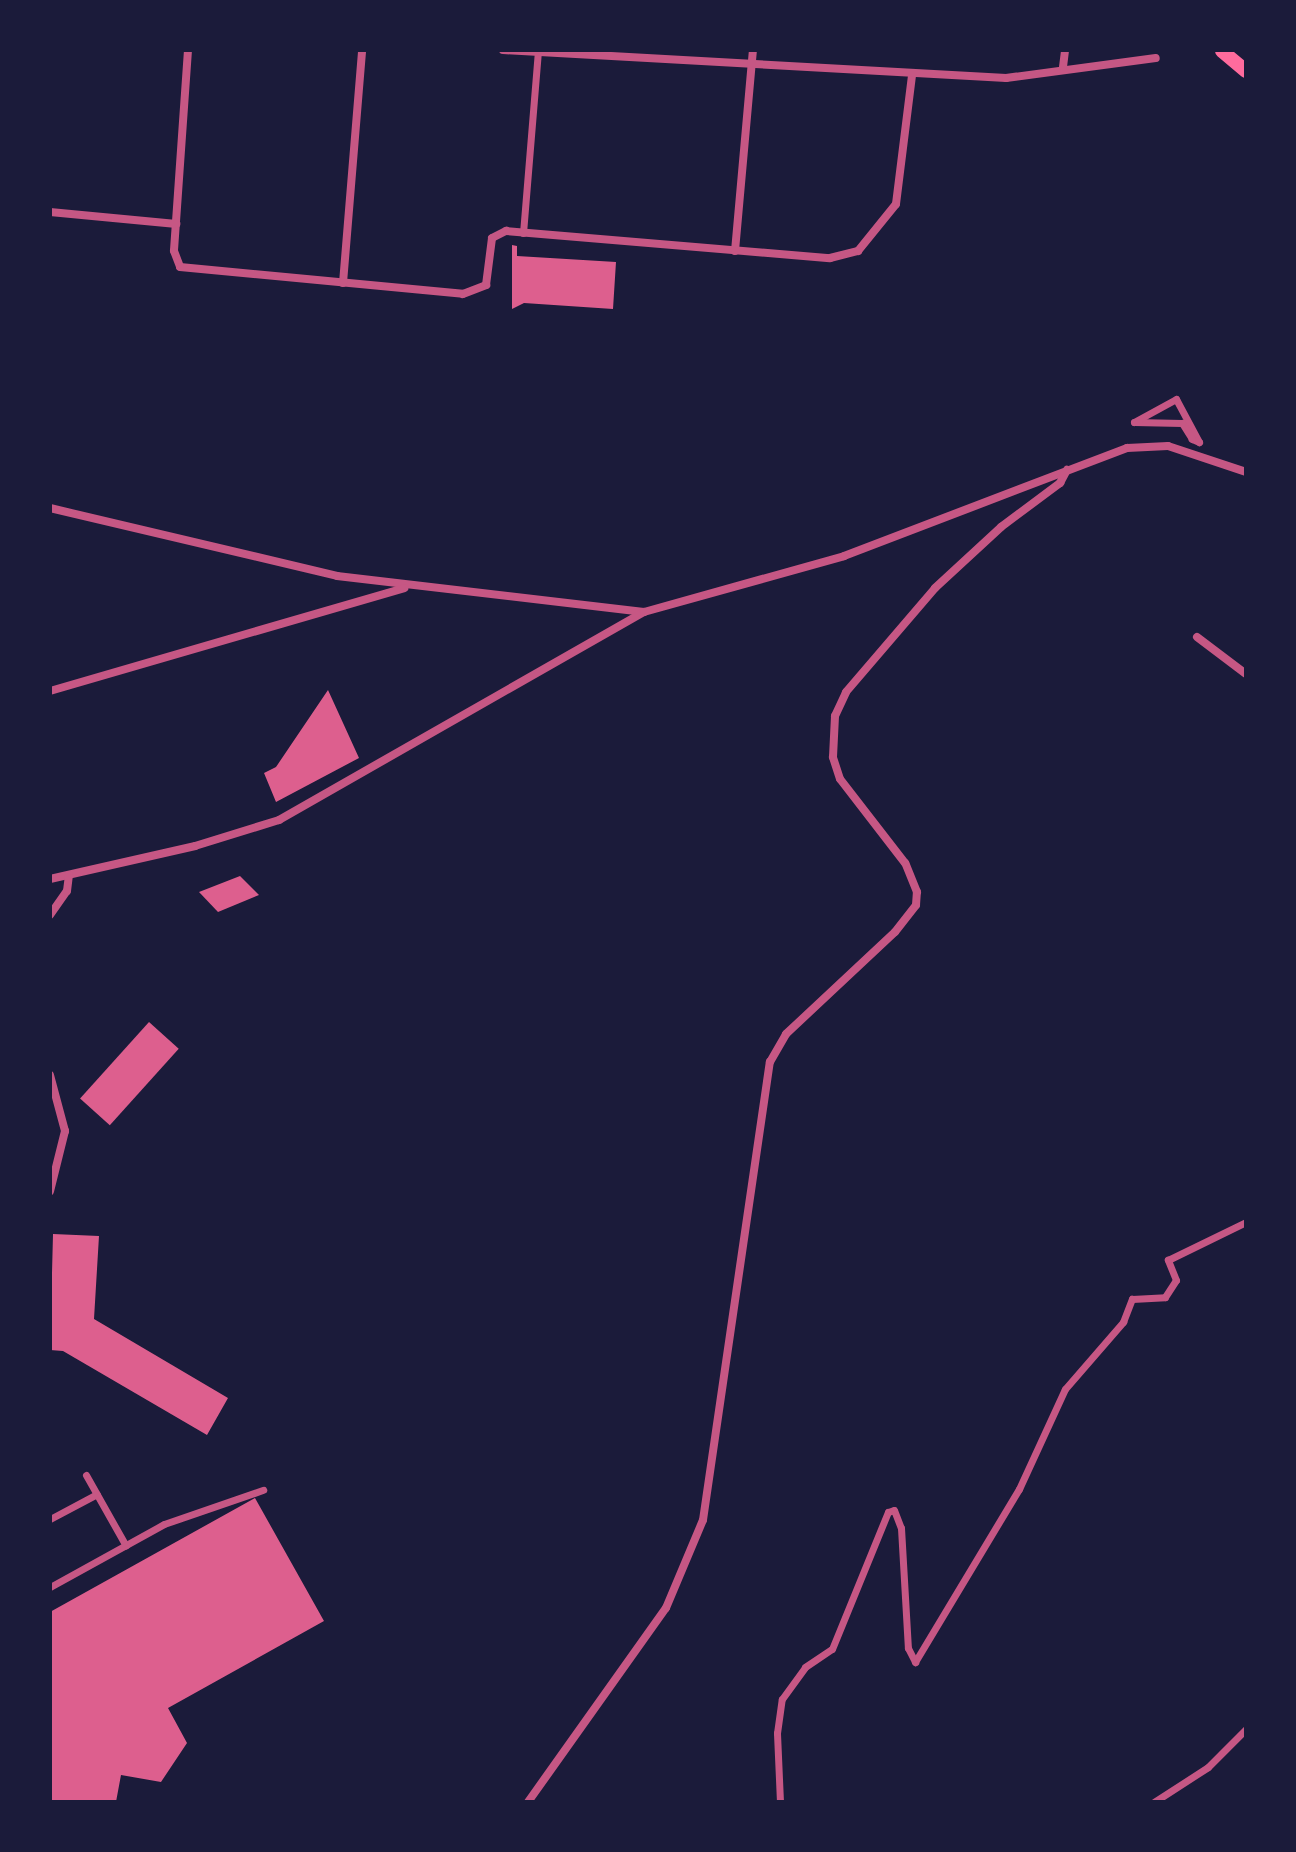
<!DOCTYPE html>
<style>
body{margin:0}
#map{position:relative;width:1296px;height:1852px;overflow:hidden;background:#1b1b3a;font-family:"IBM Plex Sans",sans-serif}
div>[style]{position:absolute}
.building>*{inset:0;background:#dd5f8e;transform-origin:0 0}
.pedestrian>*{height:7px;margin:-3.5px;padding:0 3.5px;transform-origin:3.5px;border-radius:3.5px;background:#c65784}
.minor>*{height:8px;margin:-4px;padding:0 4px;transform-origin:4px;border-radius:4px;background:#c65784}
.secondary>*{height:14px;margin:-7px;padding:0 7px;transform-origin:7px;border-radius:7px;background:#ff6b9d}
span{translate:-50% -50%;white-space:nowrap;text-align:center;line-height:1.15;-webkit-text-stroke:7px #1b1b3a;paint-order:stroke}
.frame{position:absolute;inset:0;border:52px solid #1b1b3a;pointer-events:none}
</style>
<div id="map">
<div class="building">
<i style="clip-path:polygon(512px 245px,517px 246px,517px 256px,616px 262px,613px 309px,524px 303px,512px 309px)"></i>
<i style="clip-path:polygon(328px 690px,359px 758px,276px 802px,264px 773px,276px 767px)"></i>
<i style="clip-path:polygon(240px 876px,259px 895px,218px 912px,199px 892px)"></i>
<i style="left:149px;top:1022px;width:40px;height:103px;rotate:42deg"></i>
<i style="clip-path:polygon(53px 1234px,99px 1236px,94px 1319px,228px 1398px,207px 1435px,63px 1351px,50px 1350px)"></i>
<i style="clip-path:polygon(255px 1498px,324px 1621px,168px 1708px,187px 1743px,161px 1782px,121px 1775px,116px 1802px,50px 1802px,50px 1612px)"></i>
</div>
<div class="pedestrian">
<i style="left:523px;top:233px;width:184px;rotate:-85.3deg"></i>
<i style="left:1176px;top:399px;width:49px;rotate:61.9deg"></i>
<i style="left:1199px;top:442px;width:8px;rotate:-157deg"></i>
<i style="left:1192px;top:439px;width:19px;rotate:-122deg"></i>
<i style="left:1182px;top:423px;width:48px;rotate:-178.8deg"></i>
<i style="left:1134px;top:422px;width:48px;rotate:-28.7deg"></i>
<i style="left:86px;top:1475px;width:81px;rotate:60.6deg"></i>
<i style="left:50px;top:1519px;width:53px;rotate:-28deg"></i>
<i style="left:50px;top:1587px;width:130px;rotate:-28.9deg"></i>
<i style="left:164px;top:1524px;width:105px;rotate:-19deg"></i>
<i style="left:780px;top:1802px;width:69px;rotate:-92.5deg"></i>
<i style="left:777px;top:1733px;width:34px;rotate:-82deg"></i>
<i style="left:782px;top:1699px;width:39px;rotate:-54deg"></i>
<i style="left:805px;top:1667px;width:32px;rotate:-34deg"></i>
<i style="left:832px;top:1649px;width:148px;rotate:-67.8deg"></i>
<i style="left:888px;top:1512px;width:6px;rotate:-18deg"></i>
<i style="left:894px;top:1510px;width:19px;rotate:69deg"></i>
<i style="left:901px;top:1528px;width:120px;rotate:86.7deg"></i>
<i style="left:908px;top:1648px;width:16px;rotate:63deg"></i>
<i style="left:915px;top:1662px;width:202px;rotate:-59deg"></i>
<i style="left:1019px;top:1489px;width:110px;rotate:-65.3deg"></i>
<i style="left:1065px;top:1389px;width:89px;rotate:-49.1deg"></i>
<i style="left:1123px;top:1322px;width:25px;rotate:-69deg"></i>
<i style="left:1132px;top:1299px;width:33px;rotate:-3deg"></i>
<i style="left:1165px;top:1297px;width:20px;rotate:-57deg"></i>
<i style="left:1176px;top:1280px;width:22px;rotate:-112deg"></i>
<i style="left:1168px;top:1260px;width:87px;rotate:-26deg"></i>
<i style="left:1154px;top:1802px;width:64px;rotate:-32.9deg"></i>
<i style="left:1208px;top:1767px;width:54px;rotate:-45deg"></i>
</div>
<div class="minor">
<i style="left:188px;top:50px;width:201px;rotate:94deg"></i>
<i style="left:174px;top:251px;width:17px;rotate:69deg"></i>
<i style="left:180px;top:267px;width:284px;rotate:5.4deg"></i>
<i style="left:463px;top:294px;width:25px;rotate:-21deg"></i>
<i style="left:486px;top:285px;width:47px;rotate:-82.7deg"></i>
<i style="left:492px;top:238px;width:16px;rotate:-27deg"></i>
<i style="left:506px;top:231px;width:325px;rotate:4.8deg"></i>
<i style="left:830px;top:258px;width:29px;rotate:-14deg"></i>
<i style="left:858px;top:251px;width:60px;rotate:-51deg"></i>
<i style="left:896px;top:204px;width:130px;rotate:-82.9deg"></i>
<i style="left:503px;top:50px;width:504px;rotate:3.19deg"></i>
<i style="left:1006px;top:78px;width:151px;rotate:-7.6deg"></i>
<i style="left:1063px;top:67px;width:17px;rotate:-83deg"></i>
<i style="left:50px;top:212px;width:127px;rotate:5.4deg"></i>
<i style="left:735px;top:251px;width:202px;rotate:-84.9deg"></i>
<i style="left:343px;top:283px;width:234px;rotate:-85.3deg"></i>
<i style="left:50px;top:508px;width:295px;rotate:13.3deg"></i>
<i style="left:337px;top:576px;width:309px;rotate:6.7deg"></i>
<i style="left:1197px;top:637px;width:61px;rotate:37.1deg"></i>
<i style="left:50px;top:691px;width:369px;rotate:-16.2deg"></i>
<i style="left:50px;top:879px;width:149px;rotate:-12.8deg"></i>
<i style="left:195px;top:846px;width:88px;rotate:-17.2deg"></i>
<i style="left:279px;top:820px;width:420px;rotate:-29.7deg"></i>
<i style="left:644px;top:612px;width:208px;rotate:-15.6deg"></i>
<i style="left:844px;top:556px;width:303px;rotate:-20.9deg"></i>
<i style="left:1127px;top:448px;width:41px;rotate:-2.8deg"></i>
<i style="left:1168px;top:446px;width:82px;rotate:18.4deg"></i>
<i style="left:50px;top:915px;width:29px;rotate:-55deg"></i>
<i style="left:67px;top:891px;width:16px;rotate:-83deg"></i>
<i style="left:50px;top:1075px;width:58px;rotate:75deg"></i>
<i style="left:65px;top:1131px;width:62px;rotate:104deg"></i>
<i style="left:528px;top:1802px;width:238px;rotate:-54.6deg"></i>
<i style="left:666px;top:1608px;width:95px;rotate:-67.2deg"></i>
<i style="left:703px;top:1520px;width:463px;rotate:-81.7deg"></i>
<i style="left:770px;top:1062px;width:32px;rotate:-60deg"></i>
<i style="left:786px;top:1034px;width:149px;rotate:-43.1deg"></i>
<i style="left:895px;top:932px;width:34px;rotate:-52deg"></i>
<i style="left:916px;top:905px;width:13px;rotate:-86deg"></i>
<i style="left:917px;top:892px;width:31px;rotate:-112deg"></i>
<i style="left:905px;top:863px;width:106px;rotate:-127.7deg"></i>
<i style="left:840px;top:779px;width:23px;rotate:-108deg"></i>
<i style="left:833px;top:757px;width:41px;rotate:-87.2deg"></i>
<i style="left:835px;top:716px;width:26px;rotate:-65deg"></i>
<i style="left:846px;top:692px;width:137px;rotate:-49.4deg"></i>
<i style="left:935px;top:588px;width:90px;rotate:-42.7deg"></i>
<i style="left:1001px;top:527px;width:74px;rotate:-36.7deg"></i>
<i style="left:1060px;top:483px;width:15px;rotate:-62deg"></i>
</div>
<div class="secondary">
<i style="left:1222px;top:51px;width:31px;rotate:40deg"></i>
</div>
<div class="frame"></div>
</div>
